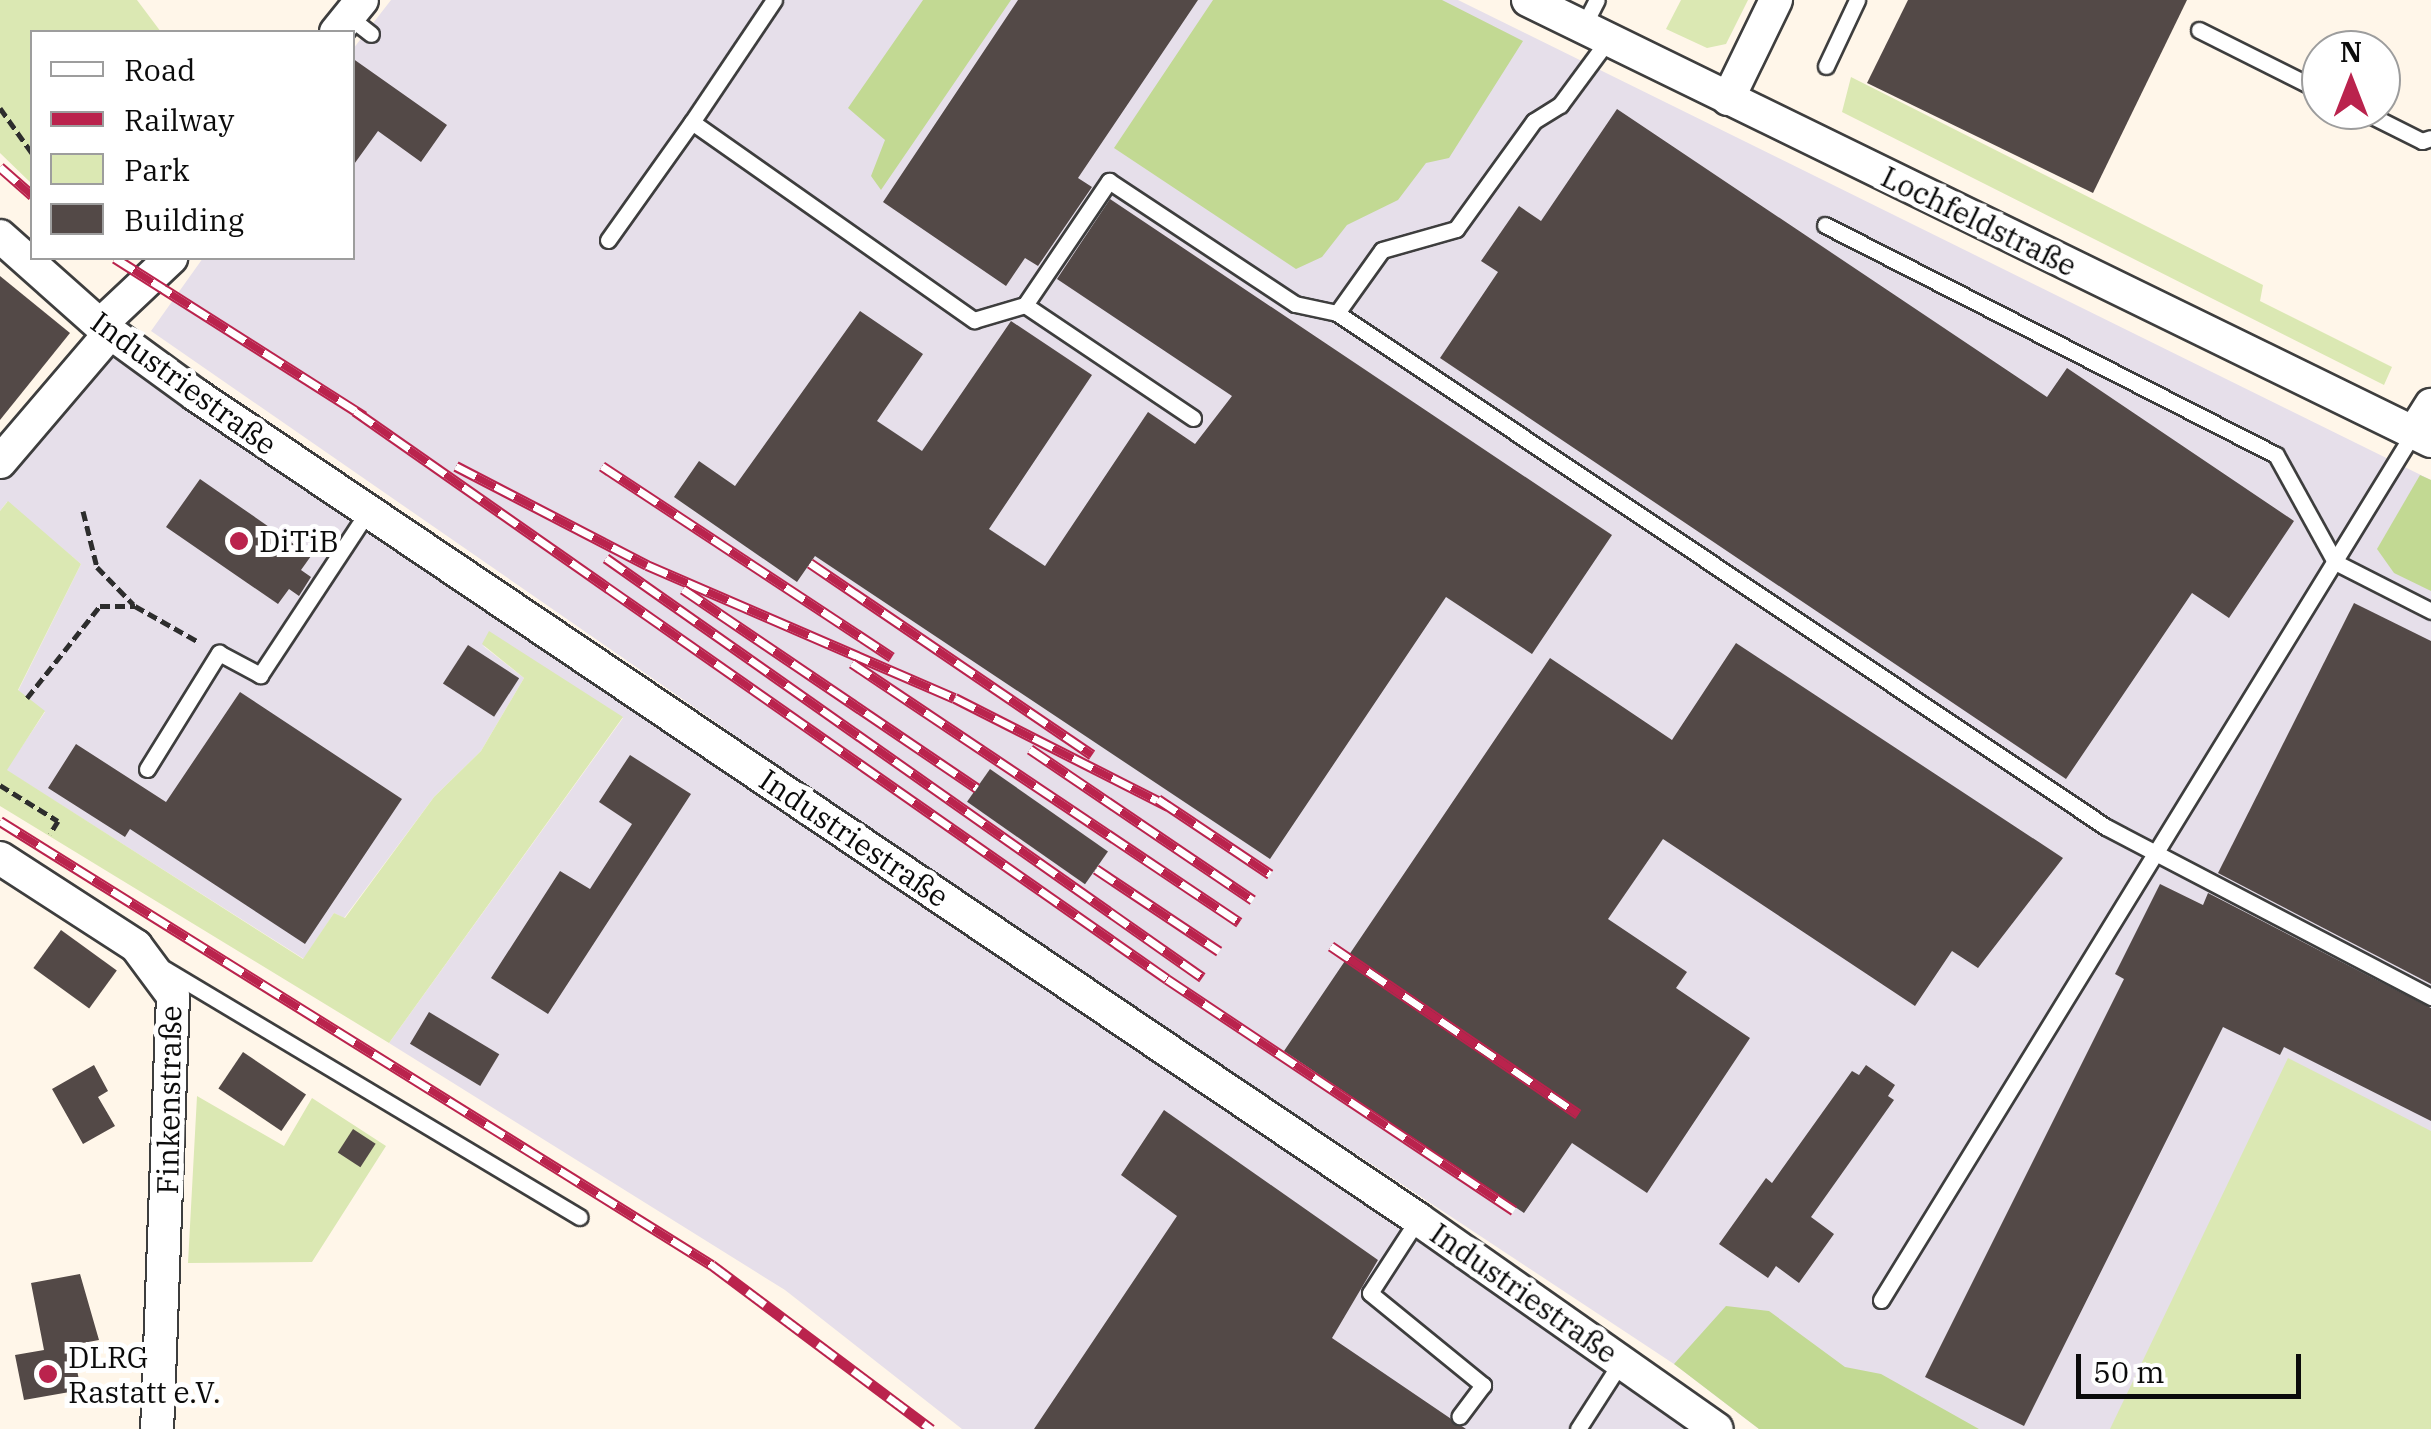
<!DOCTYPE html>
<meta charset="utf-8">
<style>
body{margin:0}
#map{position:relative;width:2431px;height:1429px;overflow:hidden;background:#fff6e9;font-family:"IBM Plex Serif",serif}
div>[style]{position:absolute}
.industrial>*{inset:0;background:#e6dfea}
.green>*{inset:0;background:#dbe8b3}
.forest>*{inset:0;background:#c2d993}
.building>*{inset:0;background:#534947;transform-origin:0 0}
.path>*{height:5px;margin-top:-2.5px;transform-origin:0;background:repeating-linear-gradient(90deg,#2d2d2d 0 10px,transparent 0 15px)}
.roads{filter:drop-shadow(2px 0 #3e3e3e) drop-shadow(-2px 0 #3e3e3e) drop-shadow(0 2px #3e3e3e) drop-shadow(0 -2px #3e3e3e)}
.service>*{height:15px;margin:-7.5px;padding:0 7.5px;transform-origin:7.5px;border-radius:7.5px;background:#fff}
.minor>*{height:32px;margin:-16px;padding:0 16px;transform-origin:16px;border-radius:16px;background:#fff}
.rail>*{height:11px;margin-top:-5.5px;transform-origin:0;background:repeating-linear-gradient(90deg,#fff 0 22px,#ba234d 0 44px);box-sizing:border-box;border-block:2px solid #ba234d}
.dots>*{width:28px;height:28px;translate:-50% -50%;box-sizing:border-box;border:5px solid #fff;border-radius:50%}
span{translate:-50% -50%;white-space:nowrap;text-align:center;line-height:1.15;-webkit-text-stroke:10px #fff;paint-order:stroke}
.street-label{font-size:30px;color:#0b0b0b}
.poi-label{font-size:30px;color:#0b0b0b}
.left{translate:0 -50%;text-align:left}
.legend{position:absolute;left:30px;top:30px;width:325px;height:230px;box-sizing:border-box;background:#fff;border:2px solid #9d9d9d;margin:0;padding:12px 18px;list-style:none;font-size:30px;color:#0b0b0b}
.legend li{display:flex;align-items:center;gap:20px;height:50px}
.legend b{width:50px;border:2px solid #9d9d9d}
.north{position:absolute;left:2301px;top:30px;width:100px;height:100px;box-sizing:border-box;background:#fff;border:2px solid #9d9d9d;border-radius:50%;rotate:0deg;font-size:28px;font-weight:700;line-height:40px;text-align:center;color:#0b0b0b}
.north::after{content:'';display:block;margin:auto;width:35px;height:45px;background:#ba234d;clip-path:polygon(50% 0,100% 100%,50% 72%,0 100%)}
.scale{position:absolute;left:2076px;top:1354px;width:225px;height:45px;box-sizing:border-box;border:5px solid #0b0b0b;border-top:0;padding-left:12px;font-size:30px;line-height:35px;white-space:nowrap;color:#0b0b0b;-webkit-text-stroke:8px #fff;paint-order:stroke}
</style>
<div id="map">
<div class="industrial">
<i style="clip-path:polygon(391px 0,1458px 0,2431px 480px,2431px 1429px,1759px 1429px,1674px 1364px,996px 916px,151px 331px,203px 258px,352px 258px,353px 49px)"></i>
<i style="clip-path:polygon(110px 340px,1702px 1429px,962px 1429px,785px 1290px,389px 1043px,623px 718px,482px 645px,524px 678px,481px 751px,434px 797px,344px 918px,334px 913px,304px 959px,6px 770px,45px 712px,18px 691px,81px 564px,7px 502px,0 511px,0 468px)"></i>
</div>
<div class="green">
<i style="clip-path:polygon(0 0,137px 0,161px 32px,32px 32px,32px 184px,0 153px)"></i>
<i style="clip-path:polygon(1681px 0,1748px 0,1726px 44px,1707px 48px,1666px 29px)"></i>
<i style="clip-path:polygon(1851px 77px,2263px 285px,2260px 301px,2392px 367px,2384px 385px,1842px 112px)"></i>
<i style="clip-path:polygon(8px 501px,81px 564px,18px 690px,45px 711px,7px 770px,303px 959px,334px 913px,345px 918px,434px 797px,481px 751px,524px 678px,482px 644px,489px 631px,623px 717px,389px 1043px,0 806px,0 511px)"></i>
<i style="clip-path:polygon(2288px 1058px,2431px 1131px,2431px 1429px,2110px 1429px)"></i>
<i style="clip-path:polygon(197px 1096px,284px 1146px,312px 1098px,386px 1146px,312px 1262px,188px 1263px)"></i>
</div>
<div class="forest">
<i style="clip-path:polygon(923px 0,1011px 0,881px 190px,871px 176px,885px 140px,848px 108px)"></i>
<i style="clip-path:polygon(1213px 0,1442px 0,1523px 41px,1449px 158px,1426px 163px,1398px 200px,1347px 225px,1322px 257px,1296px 269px,1114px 148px)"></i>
<i style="clip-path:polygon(2420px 475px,2431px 480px,2431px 591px,2394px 573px,2377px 549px)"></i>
<i style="clip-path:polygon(1726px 1306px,1769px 1311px,1845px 1367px,1881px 1374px,1979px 1429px,1759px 1429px,1674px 1364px)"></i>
</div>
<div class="building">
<i style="clip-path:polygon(1018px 0,1198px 0,1078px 178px,1092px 187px,1038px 266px,1025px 258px,1006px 286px,883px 202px)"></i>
<i style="clip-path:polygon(1908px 0,2187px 0,2093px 193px,1867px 83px)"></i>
<i style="clip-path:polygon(352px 58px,447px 125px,421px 162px,378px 131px,352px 167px)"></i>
<i style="clip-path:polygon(1617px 109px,2047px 397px,2067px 368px,2294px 521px,2229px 618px,2192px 593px,2066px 779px,1440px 358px,1498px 272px,1481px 261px,1519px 206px,1541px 221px)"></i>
<i style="clip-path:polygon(1110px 199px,1612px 535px,1532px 654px,1446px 597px,1270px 859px,815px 556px,797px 582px,674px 497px,699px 461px,735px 486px,860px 311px,923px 354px,877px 421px,922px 451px,1011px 321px,1092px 375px,989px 529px,1045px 566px,1148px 412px,1195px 444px,1232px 396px,1057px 279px)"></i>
<i style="clip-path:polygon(0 276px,70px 333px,0 420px)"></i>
<i style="clip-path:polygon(200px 479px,311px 556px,301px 570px,311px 577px,299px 596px,289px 589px,278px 604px,166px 527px)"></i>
<i style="clip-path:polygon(2354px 603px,2431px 641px,2431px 984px,2218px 873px)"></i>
<i style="clip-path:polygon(1736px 643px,2063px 858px,1978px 968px,1952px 951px,1915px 1006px,1663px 839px,1608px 919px,1687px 972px,1676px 988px,1750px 1038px,1647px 1193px,1572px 1143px,1524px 1213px,1284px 1051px,1550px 658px,1672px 740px)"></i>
<i style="left:468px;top:645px;width:61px;height:46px;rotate:33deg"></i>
<i style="clip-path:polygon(240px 692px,402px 799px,305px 944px,130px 829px,125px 837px,48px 788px,76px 744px,166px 802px)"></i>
<i style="clip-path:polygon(630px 755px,691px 794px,548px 1014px,491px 978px,560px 871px,590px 889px,632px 824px,599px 802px)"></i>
<i style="left:990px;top:769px;width:144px;height:40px;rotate:35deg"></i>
<i style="clip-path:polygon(2160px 884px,2203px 905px,2208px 893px,2431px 1008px,2431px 1121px,2284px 1047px,2280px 1055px,2223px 1027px,2024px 1426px,1925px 1377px,2124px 979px,2115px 974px)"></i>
<i style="left:61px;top:930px;width:69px;height:47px;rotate:36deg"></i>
<i style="left:429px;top:1012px;width:82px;height:37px;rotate:31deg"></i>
<i style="left:243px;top:1052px;width:76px;height:44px;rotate:34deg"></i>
<i style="clip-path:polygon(94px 1065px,108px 1091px,98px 1097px,115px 1126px,83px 1144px,52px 1089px)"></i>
<i style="clip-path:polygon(1866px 1065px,1895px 1085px,1888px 1096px,1894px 1100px,1811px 1217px,1834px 1234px,1799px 1283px,1776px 1266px,1768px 1278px,1719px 1244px,1766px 1178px,1772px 1183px,1852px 1071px,1859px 1075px)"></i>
<i style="clip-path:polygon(1164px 1110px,1378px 1260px,1332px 1338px,1466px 1429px,1034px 1429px,1177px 1216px,1121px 1175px)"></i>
<i style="left:353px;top:1129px;width:27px;height:28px;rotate:33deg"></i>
<i style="clip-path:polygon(80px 1274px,99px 1340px,72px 1345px,81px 1390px,24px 1400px,15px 1355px,44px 1350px,31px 1283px)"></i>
</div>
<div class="path">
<i style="left:0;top:108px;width:55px;rotate:54.6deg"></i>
<i style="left:83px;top:511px;width:58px;rotate:76deg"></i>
<i style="left:97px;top:567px;width:52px;rotate:45.8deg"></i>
<i style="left:27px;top:698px;width:117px;rotate:-51.6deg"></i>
<i style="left:100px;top:606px;width:35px"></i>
<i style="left:135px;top:606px;width:73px;rotate:29.4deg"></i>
<i style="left:0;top:785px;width:68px;rotate:31.8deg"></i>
<i style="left:58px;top:821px;width:15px;rotate:122deg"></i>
</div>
<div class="roads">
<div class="service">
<i style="left:348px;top:16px;width:29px;rotate:38deg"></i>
<i style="left:1583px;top:27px;width:30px;rotate:-63deg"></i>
<i style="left:2199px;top:30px;width:136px;rotate:26.6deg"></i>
<i style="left:1826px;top:66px;width:73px;rotate:-64.8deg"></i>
<i style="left:2360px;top:110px;width:69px;rotate:26.6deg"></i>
<i style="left:2422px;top:141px;width:9px;rotate:-18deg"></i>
<i style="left:692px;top:122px;width:147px;rotate:-56.1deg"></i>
<i style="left:1825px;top:225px;width:506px;rotate:27.02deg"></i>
<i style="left:2276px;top:455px;width:122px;rotate:61.1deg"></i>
<i style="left:2335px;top:562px;width:108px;rotate:27deg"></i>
<i style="left:608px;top:240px;width:145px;rotate:-54.6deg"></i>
<i style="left:692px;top:122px;width:345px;rotate:35.1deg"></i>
<i style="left:974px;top:320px;width:53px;rotate:-16.4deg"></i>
<i style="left:1337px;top:313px;width:77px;rotate:-54.5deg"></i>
<i style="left:1382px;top:250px;width:77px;rotate:-15.8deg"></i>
<i style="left:1456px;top:229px;width:133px;rotate:-54.2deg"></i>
<i style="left:1534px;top:121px;width:31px;rotate:-32deg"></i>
<i style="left:1560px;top:105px;width:81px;rotate:-53.6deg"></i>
<i style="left:1193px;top:418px;width:202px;rotate:-146.1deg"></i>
<i style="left:1025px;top:305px;width:150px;rotate:-55.9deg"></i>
<i style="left:1109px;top:181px;width:223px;rotate:33.5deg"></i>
<i style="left:1295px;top:304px;width:43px;rotate:12.1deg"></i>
<i style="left:1337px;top:313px;width:925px;rotate:33.76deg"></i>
<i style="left:2106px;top:827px;width:367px;rotate:27.6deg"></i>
<i style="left:147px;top:769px;width:137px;rotate:-58.2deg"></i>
<i style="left:219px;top:653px;width:47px;rotate:28.2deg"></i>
<i style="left:260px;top:675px;width:196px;rotate:-56.6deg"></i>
<i style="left:165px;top:969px;width:483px;rotate:30.9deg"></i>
<i style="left:1418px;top:1219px;width:88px;rotate:123deg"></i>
<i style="left:1370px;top:1293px;width:146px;rotate:39.2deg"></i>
<i style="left:1483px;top:1385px;width:39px;rotate:127deg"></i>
<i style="left:1881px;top:1300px;width:1019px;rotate:-58.45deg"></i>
<i style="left:1578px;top:1429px;width:80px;rotate:-57.3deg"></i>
</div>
<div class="minor">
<i style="left:1528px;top:0;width:1005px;rotate:26.03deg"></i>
<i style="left:336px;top:32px;width:41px;rotate:-50.9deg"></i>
<i style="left:1728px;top:99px;width:110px;rotate:-64.1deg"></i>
<i style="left:0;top:236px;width:134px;rotate:41.7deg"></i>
<i style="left:100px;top:325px;width:119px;rotate:36.1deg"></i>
<i style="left:196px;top:395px;width:1474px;rotate:33.99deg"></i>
<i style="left:1418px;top:1219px;width:365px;rotate:35.1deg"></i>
<i style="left:100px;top:325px;width:98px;rotate:-43.3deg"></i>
<i style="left:2414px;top:432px;width:32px;rotate:-58deg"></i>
<i style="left:0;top:462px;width:170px;rotate:-49.5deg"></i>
<i style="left:0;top:858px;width:162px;rotate:32.9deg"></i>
<i style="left:136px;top:946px;width:62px;rotate:53.5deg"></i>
<i style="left:173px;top:996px;width:433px;rotate:92.1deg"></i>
</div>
</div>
<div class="rail">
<i style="left:0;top:167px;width:43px;rotate:41.2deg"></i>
<i style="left:115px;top:258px;width:295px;rotate:32.4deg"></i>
<i style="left:355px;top:411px;width:991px;rotate:34.97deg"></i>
<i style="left:1167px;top:979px;width:417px;rotate:33.7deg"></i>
<i style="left:456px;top:466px;width:215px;rotate:27.4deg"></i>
<i style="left:647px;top:565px;width:335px;rotate:23.4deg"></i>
<i style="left:955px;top:698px;width:239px;rotate:26.9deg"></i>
<i style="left:602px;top:466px;width:347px;rotate:33.4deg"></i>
<i style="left:606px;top:558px;width:729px;rotate:35.11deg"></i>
<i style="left:810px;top:563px;width:341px;rotate:34.2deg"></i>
<i style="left:683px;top:589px;width:355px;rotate:34.1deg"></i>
<i style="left:852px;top:663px;width:466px;rotate:33.8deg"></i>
<i style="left:1030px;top:749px;width:269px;rotate:34.1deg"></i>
<i style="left:1158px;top:799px;width:135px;rotate:33.8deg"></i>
<i style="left:0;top:821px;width:839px;rotate:31.95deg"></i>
<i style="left:712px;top:1265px;width:274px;rotate:36.8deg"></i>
<i style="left:1096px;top:869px;width:148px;rotate:33.7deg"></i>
<i style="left:1331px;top:946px;width:299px;rotate:34.2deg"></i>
</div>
<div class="dots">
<i style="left:239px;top:541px;background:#ba234d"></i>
<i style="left:48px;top:1374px;background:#ba234d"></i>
</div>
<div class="street-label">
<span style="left:1979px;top:221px;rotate:26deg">Lochfeldstraße</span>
<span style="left:184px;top:383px;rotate:36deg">Industriestraße</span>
<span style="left:854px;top:838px;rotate:34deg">Industriestraße</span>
<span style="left:169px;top:1100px;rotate:-89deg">Finkenstraße</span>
<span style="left:1524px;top:1293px;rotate:35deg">Industriestraße</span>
</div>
<div class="poi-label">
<span class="left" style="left:259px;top:541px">DiTiB</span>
<span class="left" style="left:68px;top:1374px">DLRG<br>Rastatt e.V.</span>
</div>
<ul class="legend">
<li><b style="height:12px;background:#fff"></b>Road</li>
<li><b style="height:12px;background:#ba234d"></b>Railway</li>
<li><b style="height:28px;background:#dbe8b3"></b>Park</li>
<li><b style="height:28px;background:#534947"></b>Building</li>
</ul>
<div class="north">N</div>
<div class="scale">50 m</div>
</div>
